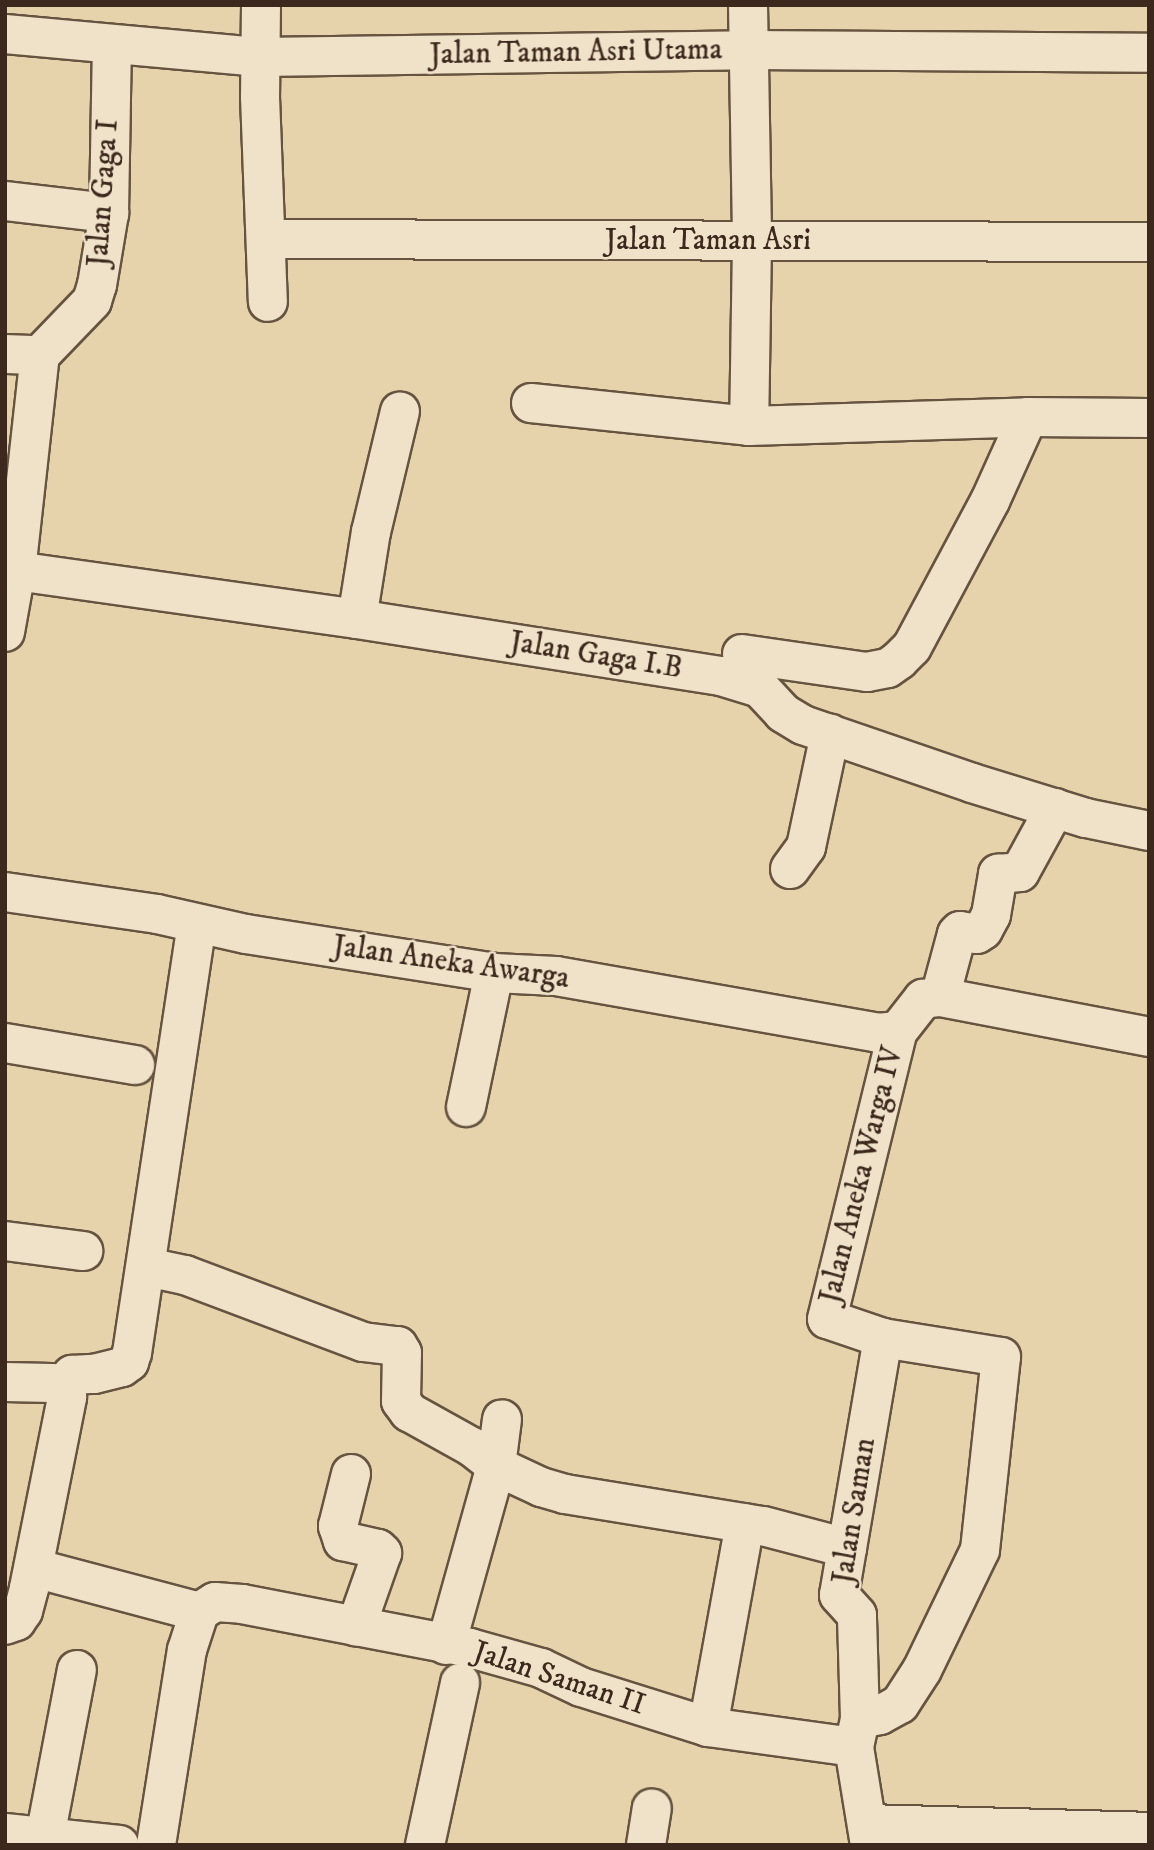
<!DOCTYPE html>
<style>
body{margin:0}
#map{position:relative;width:1154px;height:1850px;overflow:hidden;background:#e6d3ac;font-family:"IM FELL DW Pica",serif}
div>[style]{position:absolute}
.roads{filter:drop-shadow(2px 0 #665340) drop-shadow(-2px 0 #665340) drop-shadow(0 2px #665340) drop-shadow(0 -2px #665340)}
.minor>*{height:38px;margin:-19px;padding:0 19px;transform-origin:19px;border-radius:19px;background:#efe2c9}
span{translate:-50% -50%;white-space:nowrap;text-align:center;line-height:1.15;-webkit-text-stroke:5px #efe2c9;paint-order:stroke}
.street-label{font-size:30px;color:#3c281c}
.frame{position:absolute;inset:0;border:7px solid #3c281c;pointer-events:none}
</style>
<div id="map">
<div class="roads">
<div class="minor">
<i style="left:261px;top:5px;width:92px;rotate:90.6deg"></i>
<i style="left:260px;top:97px;width:205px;rotate:87.8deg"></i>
<i style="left:748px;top:5px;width:237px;rotate:89deg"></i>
<i style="left:752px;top:242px;width:184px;rotate:90.9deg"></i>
<i style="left:5px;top:34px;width:256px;rotate:5.2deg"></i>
<i style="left:260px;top:57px;width:488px;rotate:-0.8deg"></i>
<i style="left:748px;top:50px;width:401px;rotate:0.4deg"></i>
<i style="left:5px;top:201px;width:105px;rotate:6.6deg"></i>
<i style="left:268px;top:239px;width:881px;rotate:0.2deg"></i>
<i style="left:5px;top:354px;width:35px;rotate:2deg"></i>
<i style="left:531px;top:403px;width:219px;rotate:6deg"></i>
<i style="left:749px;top:426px;width:279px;rotate:-1.8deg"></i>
<i style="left:1028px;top:417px;width:121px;rotate:0.5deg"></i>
<i style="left:16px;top:571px;width:344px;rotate:8deg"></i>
<i style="left:357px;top:619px;width:368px;rotate:8.9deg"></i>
<i style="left:721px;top:676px;width:41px;rotate:17.1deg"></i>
<i style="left:760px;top:688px;width:34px;rotate:47deg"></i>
<i style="left:783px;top:713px;width:23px;rotate:31deg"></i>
<i style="left:803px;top:725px;width:179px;rotate:18.9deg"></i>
<i style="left:972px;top:783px;width:119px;rotate:17.1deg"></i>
<i style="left:1086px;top:818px;width:64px;rotate:11.7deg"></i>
<i style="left:357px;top:619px;width:88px;rotate:-80.9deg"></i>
<i style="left:371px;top:532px;width:124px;rotate:-76.5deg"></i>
<i style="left:5px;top:632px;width:62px;rotate:-79.8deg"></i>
<i style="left:16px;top:571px;width:217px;rotate:-83.7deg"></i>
<i style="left:40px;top:355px;width:75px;rotate:-46.1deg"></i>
<i style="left:92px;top:301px;width:17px;rotate:-73deg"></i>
<i style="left:97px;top:285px;width:73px;rotate:-80.5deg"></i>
<i style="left:109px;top:213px;width:168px;rotate:-89deg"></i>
<i style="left:742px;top:654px;width:126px;rotate:8.2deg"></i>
<i style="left:867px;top:672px;width:21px;rotate:-11deg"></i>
<i style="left:888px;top:668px;width:14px;rotate:-36deg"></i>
<i style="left:899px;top:660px;width:18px;rotate:-45deg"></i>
<i style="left:912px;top:647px;width:166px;rotate:-61.9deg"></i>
<i style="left:990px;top:501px;width:92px;rotate:-65.7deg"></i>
<i style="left:790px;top:869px;width:27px;rotate:-54deg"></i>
<i style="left:806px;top:847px;width:116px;rotate:-78deg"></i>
<i style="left:5px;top:892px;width:154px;rotate:8.2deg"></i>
<i style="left:157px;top:914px;width:91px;rotate:12.7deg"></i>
<i style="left:246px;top:934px;width:251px;rotate:8.9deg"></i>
<i style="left:494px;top:973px;width:62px;rotate:2.8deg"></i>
<i style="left:556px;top:976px;width:327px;rotate:10deg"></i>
<i style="left:878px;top:1033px;width:20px;rotate:-6deg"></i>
<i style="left:940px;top:997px;width:65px;rotate:-74.9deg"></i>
<i style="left:957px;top:934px;width:4px;rotate:-45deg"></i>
<i style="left:960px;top:931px;width:17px;rotate:10deg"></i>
<i style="left:977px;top:934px;width:7px;rotate:-34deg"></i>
<i style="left:983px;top:930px;width:17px;rotate:-62deg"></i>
<i style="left:991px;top:915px;width:42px;rotate:-80.3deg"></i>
<i style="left:998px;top:874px;width:22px;rotate:-5deg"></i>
<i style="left:1020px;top:872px;width:73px;rotate:-61.3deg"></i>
<i style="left:5px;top:1043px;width:132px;rotate:9.6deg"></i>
<i style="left:466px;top:1107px;width:137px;rotate:-78.2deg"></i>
<i style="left:5px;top:1241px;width:79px;rotate:7.3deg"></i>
<i style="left:147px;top:1267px;width:39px;rotate:12deg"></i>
<i style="left:185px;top:1275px;width:190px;rotate:20.6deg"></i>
<i style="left:363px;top:1342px;width:35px;rotate:7deg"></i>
<i style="left:398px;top:1346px;width:8px;rotate:60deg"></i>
<i style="left:402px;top:1353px;width:48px;rotate:91.2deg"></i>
<i style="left:401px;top:1401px;width:14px;rotate:54deg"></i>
<i style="left:409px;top:1412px;width:72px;rotate:29.1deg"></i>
<i style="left:472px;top:1447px;width:31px;rotate:38deg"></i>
<i style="left:496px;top:1466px;width:50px;rotate:25deg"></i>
<i style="left:541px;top:1487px;width:25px;rotate:16deg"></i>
<i style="left:565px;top:1494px;width:201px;rotate:9.2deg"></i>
<i style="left:763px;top:1526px;width:87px;rotate:14.7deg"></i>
<i style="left:5px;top:1382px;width:47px;rotate:1.2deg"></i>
<i style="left:52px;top:1383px;width:11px;rotate:22deg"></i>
<i style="left:62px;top:1387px;width:16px;rotate:-50deg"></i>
<i style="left:72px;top:1375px;width:22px;rotate:-3deg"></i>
<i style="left:94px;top:1374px;width:29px;rotate:-14deg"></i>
<i style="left:122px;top:1367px;width:9px;rotate:-36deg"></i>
<i style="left:129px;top:1362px;width:9px;rotate:-72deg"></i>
<i style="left:132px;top:1353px;width:433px;rotate:-81.4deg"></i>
<i style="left:351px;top:1474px;width:54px;rotate:104deg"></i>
<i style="left:338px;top:1526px;width:16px;rotate:72deg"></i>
<i style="left:343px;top:1541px;width:36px;rotate:13deg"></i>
<i style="left:378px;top:1549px;width:6px;rotate:45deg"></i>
<i style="left:382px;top:1553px;width:78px;rotate:109.4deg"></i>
<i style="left:34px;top:1568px;width:171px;rotate:14.9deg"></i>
<i style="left:5px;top:1625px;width:12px;rotate:-20deg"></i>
<i style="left:16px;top:1621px;width:12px;rotate:-55deg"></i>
<i style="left:23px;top:1611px;width:24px;rotate:-75deg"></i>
<i style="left:29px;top:1588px;width:195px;rotate:-78.7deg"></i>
<i style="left:67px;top:1397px;width:11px;rotate:-117deg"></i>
<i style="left:446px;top:1645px;width:186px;rotate:-74.4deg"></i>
<i style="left:496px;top:1466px;width:47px;rotate:-82.7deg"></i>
<i style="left:860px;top:1719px;width:20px;rotate:-11deg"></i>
<i style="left:880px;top:1715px;width:23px;rotate:-29deg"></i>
<i style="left:900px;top:1704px;width:40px;rotate:-57.1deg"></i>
<i style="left:922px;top:1670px;width:133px;rotate:-64.2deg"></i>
<i style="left:980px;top:1550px;width:194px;rotate:-83.8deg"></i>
<i style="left:1001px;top:1357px;width:120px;rotate:-170.9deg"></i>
<i style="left:883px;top:1338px;width:59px;rotate:-161.3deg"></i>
<i style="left:827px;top:1319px;width:297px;rotate:-76.2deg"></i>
<i style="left:898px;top:1031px;width:41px;rotate:-52deg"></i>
<i style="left:923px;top:999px;width:17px;rotate:-7deg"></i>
<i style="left:940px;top:997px;width:213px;rotate:10.8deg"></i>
<i style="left:708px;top:1727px;width:207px;rotate:-79.7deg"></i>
<i style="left:867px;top:1824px;width:282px;rotate:1.6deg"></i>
<i style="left:5px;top:1833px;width:115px;rotate:6deg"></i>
<i style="left:45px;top:1837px;width:170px;rotate:-79.2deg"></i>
<i style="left:156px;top:1845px;width:197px;rotate:-81deg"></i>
<i style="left:187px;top:1650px;width:40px;rotate:-72deg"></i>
<i style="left:199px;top:1612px;width:19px;rotate:-32deg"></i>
<i style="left:215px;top:1602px;width:27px;rotate:4deg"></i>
<i style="left:242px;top:1604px;width:232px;rotate:10.9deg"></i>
<i style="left:470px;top:1648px;width:74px;rotate:15.7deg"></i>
<i style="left:541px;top:1668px;width:44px;rotate:25.4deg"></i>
<i style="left:581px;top:1687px;width:133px;rotate:17.5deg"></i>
<i style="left:708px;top:1727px;width:147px;rotate:7.8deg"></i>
<i style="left:425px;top:1845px;width:166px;rotate:-77.8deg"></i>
<i style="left:646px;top:1845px;width:37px;rotate:-81deg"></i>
<i style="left:870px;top:1845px;width:99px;rotate:-99.3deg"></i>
<i style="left:854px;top:1747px;width:29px;rotate:-78deg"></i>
<i style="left:860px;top:1719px;width:104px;rotate:-91.7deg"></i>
<i style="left:857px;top:1615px;width:27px;rotate:-132deg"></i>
<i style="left:839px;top:1595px;width:261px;rotate:-80.3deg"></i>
</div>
</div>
<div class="street-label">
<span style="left:576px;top:53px;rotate:-1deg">Jalan Taman Asri Utama</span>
<span style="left:104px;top:193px;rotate:-86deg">Jalan Gaga I</span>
<span style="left:708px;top:241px">Jalan Taman Asri</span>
<span style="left:596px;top:656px;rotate:9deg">Jalan Gaga I.B</span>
<span style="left:451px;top:963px;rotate:8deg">Jalan Aneka Awarga</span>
<span style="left:862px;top:1175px;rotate:-76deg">Jalan Aneka Warga IV</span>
<span style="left:855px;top:1511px;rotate:-81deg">Jalan Saman</span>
<span style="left:559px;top:1679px;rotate:18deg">Jalan Saman II</span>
</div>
<div class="frame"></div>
</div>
